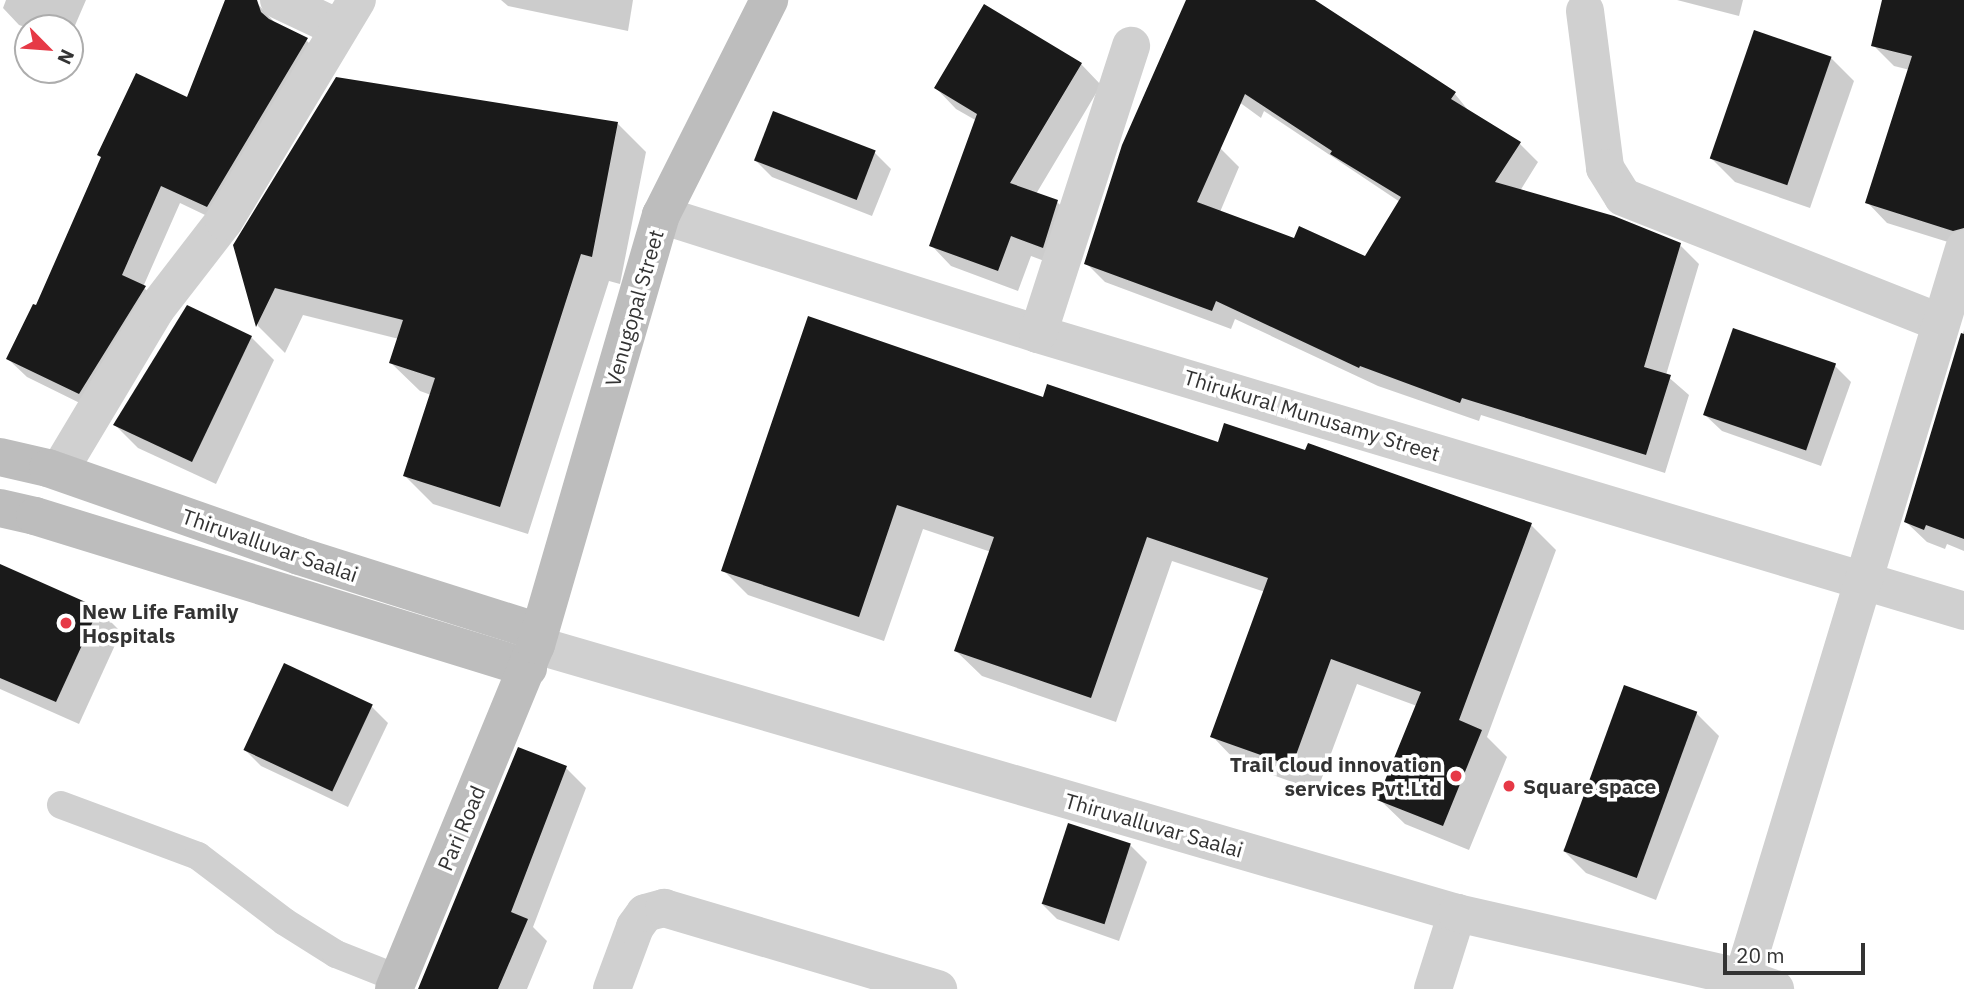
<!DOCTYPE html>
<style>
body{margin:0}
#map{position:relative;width:1964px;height:989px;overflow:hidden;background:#fff;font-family:"IBM Plex Sans",sans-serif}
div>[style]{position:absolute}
.shadow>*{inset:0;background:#0003}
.building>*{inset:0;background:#1a1a1a;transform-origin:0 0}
.service>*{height:28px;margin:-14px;padding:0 14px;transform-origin:14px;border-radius:14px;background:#d0d0d0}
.minor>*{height:38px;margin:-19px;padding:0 19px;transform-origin:19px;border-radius:19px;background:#d0d0d0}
.tertiary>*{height:38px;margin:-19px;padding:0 19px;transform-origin:19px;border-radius:19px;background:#d0d0d0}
.secondary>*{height:38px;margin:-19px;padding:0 19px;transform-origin:19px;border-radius:19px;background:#bdbdbd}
.dots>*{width:19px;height:19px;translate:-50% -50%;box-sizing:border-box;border:4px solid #fff;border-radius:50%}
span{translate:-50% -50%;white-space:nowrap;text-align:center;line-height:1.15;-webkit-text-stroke:7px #fff;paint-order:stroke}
.street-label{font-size:21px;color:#333}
.poi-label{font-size:21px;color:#333;font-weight:700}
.left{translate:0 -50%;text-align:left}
.right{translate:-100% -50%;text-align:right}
.north{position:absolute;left:14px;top:14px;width:70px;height:70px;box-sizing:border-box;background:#fff;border:2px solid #adadad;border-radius:50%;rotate:115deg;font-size:19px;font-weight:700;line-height:28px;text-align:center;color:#333}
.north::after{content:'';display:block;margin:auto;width:24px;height:32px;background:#e63946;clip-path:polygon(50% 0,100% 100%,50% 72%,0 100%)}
.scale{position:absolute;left:1723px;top:943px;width:142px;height:32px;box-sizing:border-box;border:4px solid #333;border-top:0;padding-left:9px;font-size:21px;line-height:24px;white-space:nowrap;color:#333;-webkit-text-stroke:5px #fff;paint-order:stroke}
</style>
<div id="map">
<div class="shadow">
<i style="clip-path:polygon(6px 0,86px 0,70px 37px,70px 28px,28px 28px,19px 25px,3px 8px)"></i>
<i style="clip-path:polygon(227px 0,256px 2px,277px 25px,307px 41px,325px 59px,226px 225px,180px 203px,143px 287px,163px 306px,98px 412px,27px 377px,8px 359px,37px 308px,188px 99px)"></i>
<i style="clip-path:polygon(501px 0,633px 0,628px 31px,508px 6px)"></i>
<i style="clip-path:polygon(1188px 0,1313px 0,1455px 94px,1472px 115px,1520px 144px,1538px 162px,1520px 191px,1680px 245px,1699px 264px,1666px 375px,1689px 395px,1665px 473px,1481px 415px,1479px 421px,1378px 386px,1235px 319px,1231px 329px,1105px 282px,1086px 263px,1220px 148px,1239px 167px,1220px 212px,1295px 240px,1365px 258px,1400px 202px,1264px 111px,1261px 118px,1187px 64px)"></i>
<i style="clip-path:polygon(1677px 0,1743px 0,1739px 16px)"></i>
<i style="clip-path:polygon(1884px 0,1964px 0,1964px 247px,1887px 223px,1867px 202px,1910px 70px,1894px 66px,1873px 45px)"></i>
<i style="clip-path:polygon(1755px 32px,1831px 58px,1854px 81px,1810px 208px,1735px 182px,1712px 159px)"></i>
<i style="clip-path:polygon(1081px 64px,1101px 85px,1036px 194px,1057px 202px,1078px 222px,1063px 268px,1031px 256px,1018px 291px,951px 266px,931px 245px,977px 121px,956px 109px,936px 88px)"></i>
<i style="clip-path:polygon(618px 124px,646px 152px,620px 284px,609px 281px,528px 534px,433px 504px,405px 476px,431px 395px,420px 391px,391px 363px,399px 339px,303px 315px,285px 353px,258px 326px,235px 245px)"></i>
<i style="clip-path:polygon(875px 153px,891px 169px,872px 216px,772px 177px,756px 161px)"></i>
<i style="clip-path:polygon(1964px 330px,1964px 551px,1947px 544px,1945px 549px,1927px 542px,1906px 522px)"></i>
<i style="clip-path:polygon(251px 337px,274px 360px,216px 484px,138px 448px,115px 425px)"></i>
<i style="clip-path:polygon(1835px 366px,1851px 382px,1821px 466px,1722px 431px,1705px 415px)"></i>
<i style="clip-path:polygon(1044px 399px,1531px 525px,1556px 550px,1487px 737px,1507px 757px,1469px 850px,1405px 824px,1379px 799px,1417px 706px,1357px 684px,1317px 791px,1237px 762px,1212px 736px,1265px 592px,1172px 561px,1116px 722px,982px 676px,956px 651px,991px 552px,923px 529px,884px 641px,748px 595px,723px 570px)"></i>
<i style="clip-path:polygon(0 590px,98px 609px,121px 632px,79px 724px,0 689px)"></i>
<i style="clip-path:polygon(372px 707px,388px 723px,348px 807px,261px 766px,245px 750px)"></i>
<i style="clip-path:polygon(1696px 713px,1719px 736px,1656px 900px,1586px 873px,1563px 850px)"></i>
<i style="clip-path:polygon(566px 768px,586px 788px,533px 927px,547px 941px,527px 989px,420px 989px)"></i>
<i style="clip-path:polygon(1130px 845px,1147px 862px,1119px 941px,1057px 919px,1041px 903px)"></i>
</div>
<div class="building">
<i style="clip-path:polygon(225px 0,257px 0,261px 12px,269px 19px,308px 38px,207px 207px,161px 186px,122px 275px,146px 286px,79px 394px,6px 359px,33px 304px,36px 305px,101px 157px,97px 155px,136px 73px,187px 97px)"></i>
<i style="clip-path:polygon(evenodd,1186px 0,1315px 0,1456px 92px,1451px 99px,1521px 142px,1495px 182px,1614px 216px,1681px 243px,1644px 367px,1671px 375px,1646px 455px,1462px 398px,1460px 403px,1360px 366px,1359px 368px,1216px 301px,1212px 311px,1084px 264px,1122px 145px,1186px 0,1245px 94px,1332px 151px,1330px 154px,1401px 197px,1365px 256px,1299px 226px,1294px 238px,1197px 202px,1245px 94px)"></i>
<i style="clip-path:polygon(1882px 0,1964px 0,1964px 228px,1953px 231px,1865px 203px,1912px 56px,1871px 46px)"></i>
<i style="clip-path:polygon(984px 4px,1082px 63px,1010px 183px,1058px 200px,1043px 248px,1011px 236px,998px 271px,929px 246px,977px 114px,934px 88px)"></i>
<i style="left:1754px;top:30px;width:82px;height:136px;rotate:19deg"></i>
<i style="clip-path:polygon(336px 77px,618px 122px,592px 257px,581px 254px,500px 507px,403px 476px,435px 378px,389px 363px,403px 320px,275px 288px,256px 327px,233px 245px)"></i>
<i style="left:773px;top:111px;width:110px;height:53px;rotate:21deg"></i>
<i style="clip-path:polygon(187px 305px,252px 336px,192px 462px,113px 425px)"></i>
<i style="clip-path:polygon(808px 316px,1043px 397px,1047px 384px,1218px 442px,1224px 423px,1305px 450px,1308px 443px,1532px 523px,1459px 720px,1482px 730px,1443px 826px,1377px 800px,1421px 692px,1331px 659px,1292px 766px,1210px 737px,1268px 578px,1147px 537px,1091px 698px,954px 651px,994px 537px,897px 505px,859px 617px,721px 571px)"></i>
<i style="left:1733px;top:328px;width:109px;height:92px;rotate:19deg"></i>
<i style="clip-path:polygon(1961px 333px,1964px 334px,1964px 539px,1926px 525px,1924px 530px,1904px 522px)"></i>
<i style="clip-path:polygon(0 564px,99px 608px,56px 702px,0 678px)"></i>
<i style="left:284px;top:663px;width:98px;height:96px;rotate:25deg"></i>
<i style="left:1624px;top:685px;width:78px;height:177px;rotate:20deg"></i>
<i style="clip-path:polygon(518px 747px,567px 766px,511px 912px,528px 919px,498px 989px,418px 989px)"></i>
<i style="left:1068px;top:823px;width:66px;height:85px;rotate:18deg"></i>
</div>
<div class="service">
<i style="left:61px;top:805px;width:146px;rotate:20.4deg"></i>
<i style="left:198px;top:856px;width:109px;rotate:37.2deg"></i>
<i style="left:285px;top:922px;width:60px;rotate:32.1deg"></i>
<i style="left:336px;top:954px;width:68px;rotate:21.6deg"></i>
</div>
<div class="minor">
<i style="left:279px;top:0;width:65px;rotate:25.4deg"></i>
<i style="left:1585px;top:11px;width:158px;rotate:82.7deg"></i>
<i style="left:1605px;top:168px;width:34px;rotate:58deg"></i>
<i style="left:1623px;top:197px;width:342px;rotate:21.6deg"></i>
<i style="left:661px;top:215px;width:395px;rotate:17.5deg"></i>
<i style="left:1038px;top:334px;width:967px;rotate:16.65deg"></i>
<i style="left:1038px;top:334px;width:303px;rotate:-72.1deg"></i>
<i style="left:59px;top:471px;width:189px;rotate:-59.1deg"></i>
<i style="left:156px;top:309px;width:111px;rotate:-52.3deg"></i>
<i style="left:224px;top:221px;width:258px;rotate:-59deg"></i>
<i style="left:1743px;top:978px;width:762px;rotate:-73.14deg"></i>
<i style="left:612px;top:989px;width:66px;rotate:-69.6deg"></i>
<i style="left:635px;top:927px;width:17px;rotate:-54deg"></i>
<i style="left:645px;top:913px;width:20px;rotate:-15deg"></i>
<i style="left:664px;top:908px;width:286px;rotate:16.5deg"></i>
<i style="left:1433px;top:989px;width:80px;rotate:-72.5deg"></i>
</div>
<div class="tertiary">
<i style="left:536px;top:645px;width:959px;rotate:16.22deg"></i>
<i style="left:1457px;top:913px;width:293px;rotate:12.8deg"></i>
<i style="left:1743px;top:978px;width:34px;rotate:19deg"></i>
</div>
<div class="secondary">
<i style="left:0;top:457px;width:49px;rotate:12.9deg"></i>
<i style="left:48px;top:468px;width:266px;rotate:19.3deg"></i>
<i style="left:299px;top:556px;width:252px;rotate:17.6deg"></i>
<i style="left:0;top:508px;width:36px;rotate:13deg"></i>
<i style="left:35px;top:516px;width:516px;rotate:17.14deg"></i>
<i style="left:394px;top:989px;width:372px;rotate:-67.6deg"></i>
<i style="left:536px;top:645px;width:448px;rotate:-73.8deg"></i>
<i style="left:661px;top:215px;width:241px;rotate:-63.3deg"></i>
</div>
<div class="dots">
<i style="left:66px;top:623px;background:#e63946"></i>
<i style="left:1456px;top:776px;background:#e63946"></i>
<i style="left:1509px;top:786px;background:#e63946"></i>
</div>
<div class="street-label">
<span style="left:634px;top:308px;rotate:-74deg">Venugopal Street</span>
<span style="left:1312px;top:415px;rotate:17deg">Thirukural Munusamy Street</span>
<span style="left:270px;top:545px;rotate:19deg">Thiruvalluvar Saalai</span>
<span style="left:1154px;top:825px;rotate:16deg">Thiruvalluvar Saalai</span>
<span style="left:461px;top:828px;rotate:-67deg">Pari Road</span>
</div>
<div class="poi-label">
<span class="left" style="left:82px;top:623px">New Life Family<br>Hospitals</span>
<span class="right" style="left:1442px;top:776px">Trail cloud innovation<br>services Pvt.Ltd</span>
<span class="left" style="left:1523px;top:786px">Square space</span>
</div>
<div class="north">N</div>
<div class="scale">20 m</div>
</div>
